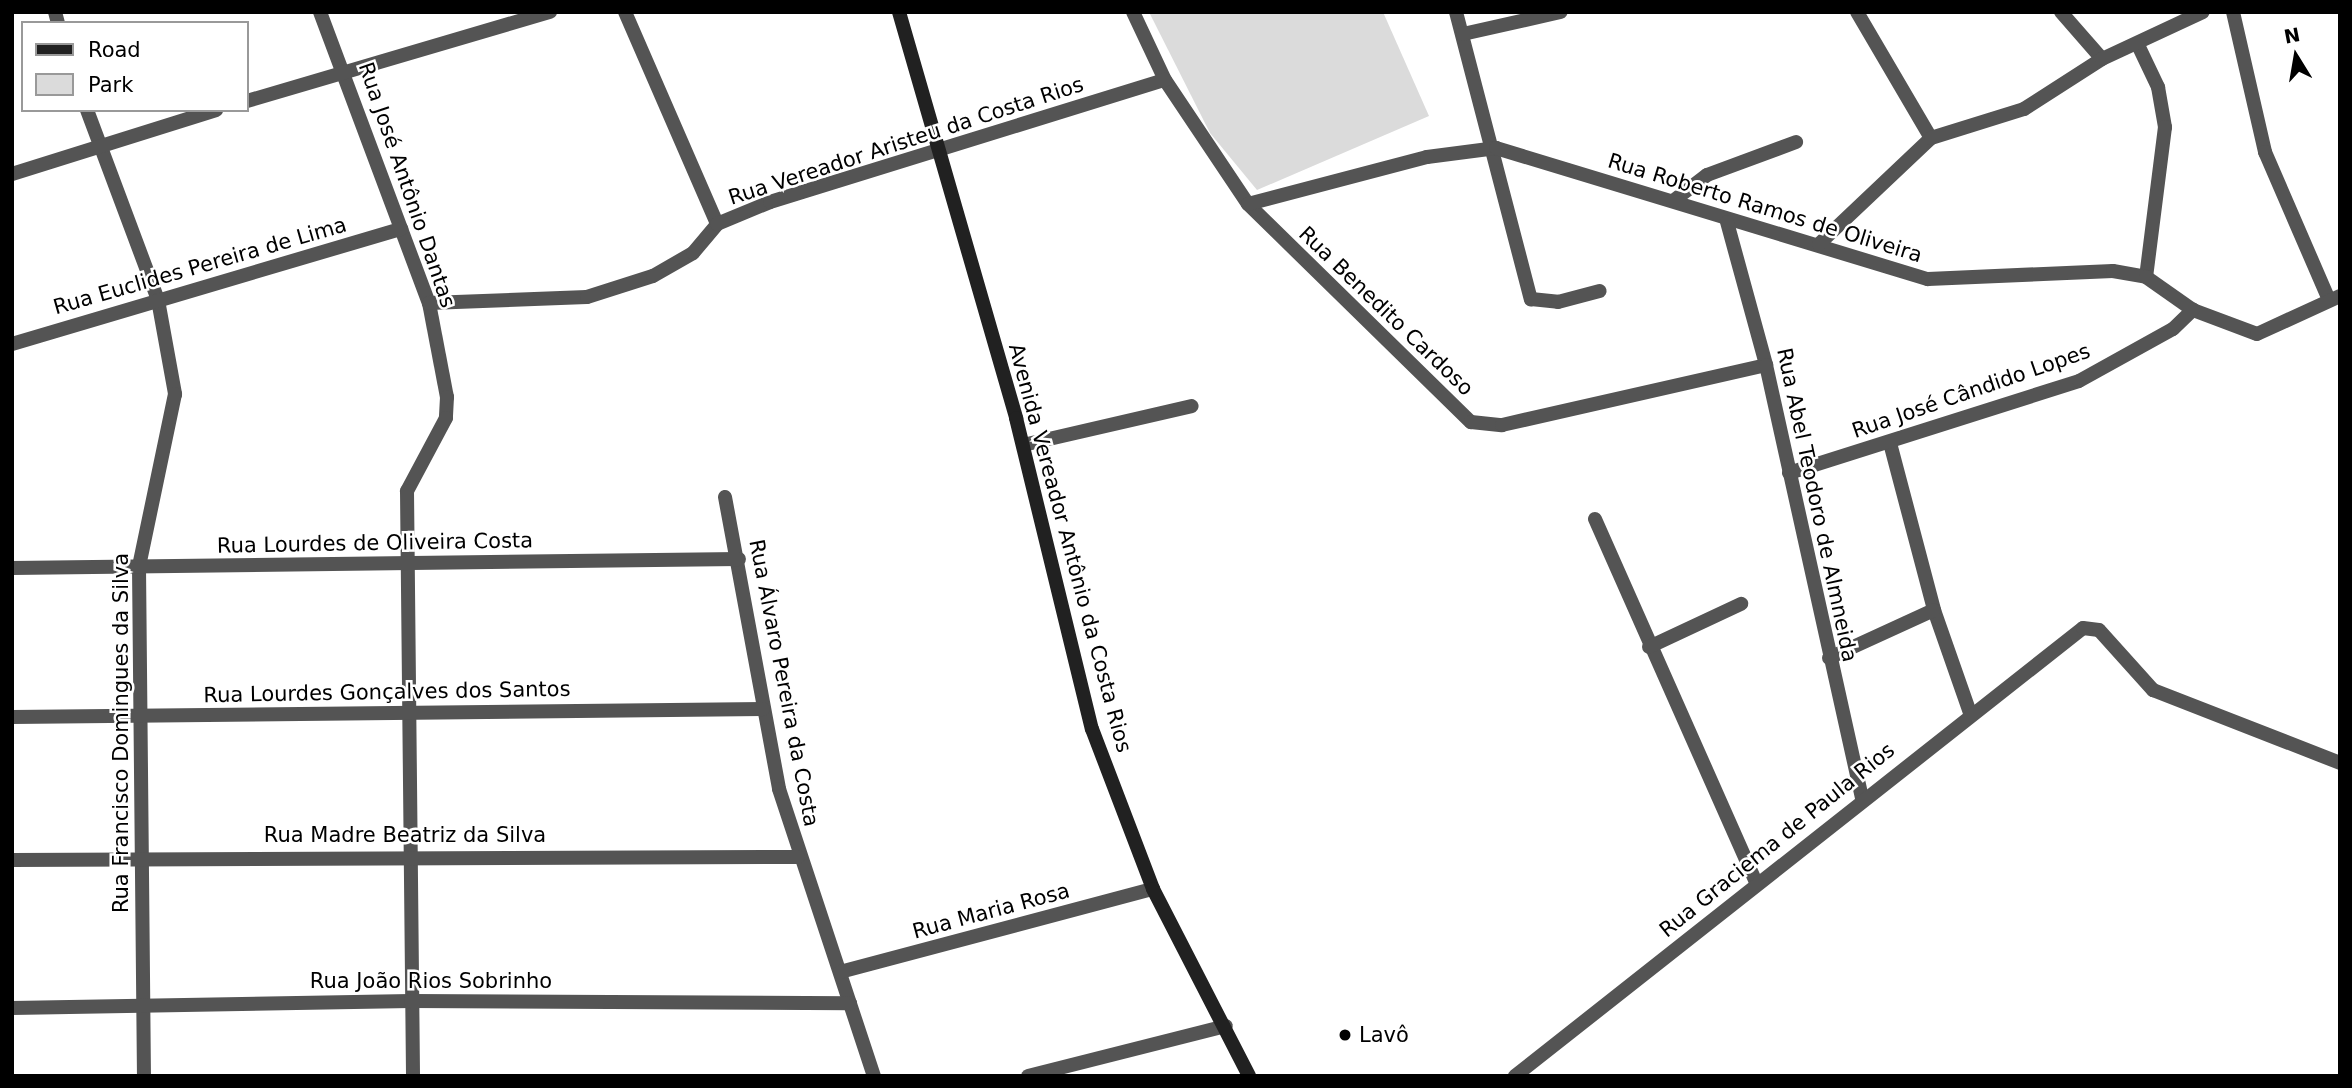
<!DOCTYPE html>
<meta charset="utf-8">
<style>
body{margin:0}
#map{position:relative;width:2352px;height:1088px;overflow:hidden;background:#fff;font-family:"DejaVu Sans",sans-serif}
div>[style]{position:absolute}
.green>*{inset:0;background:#dbdbdb}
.street>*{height:14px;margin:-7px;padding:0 7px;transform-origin:7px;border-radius:7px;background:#545454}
.secondary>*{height:14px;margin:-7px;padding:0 7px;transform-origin:7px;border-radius:7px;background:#212121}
.dots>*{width:19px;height:19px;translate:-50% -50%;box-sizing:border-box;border:4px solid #fff;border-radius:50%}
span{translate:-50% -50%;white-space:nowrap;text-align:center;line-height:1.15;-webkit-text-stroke:5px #fff;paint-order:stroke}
.street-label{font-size:21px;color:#000}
.poi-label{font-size:21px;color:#000}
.left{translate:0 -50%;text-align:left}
.frame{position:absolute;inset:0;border:14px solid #000;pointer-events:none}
.legend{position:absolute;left:21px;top:21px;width:228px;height:91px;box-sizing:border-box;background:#fff;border:2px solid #999;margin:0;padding:9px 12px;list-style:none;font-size:21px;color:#000}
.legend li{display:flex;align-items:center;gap:14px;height:35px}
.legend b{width:35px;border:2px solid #999}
.north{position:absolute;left:2261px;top:21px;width:70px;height:70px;-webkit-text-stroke:5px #fff;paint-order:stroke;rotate:349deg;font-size:19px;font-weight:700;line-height:28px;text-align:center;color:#000}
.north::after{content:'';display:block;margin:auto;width:24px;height:32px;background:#000;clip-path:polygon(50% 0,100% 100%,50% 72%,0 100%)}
</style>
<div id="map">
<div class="green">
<i style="clip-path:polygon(1149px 12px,1383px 12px,1429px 116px,1257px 190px,1210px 133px)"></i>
</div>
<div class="street">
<i style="left:55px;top:12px;width:11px;rotate:75deg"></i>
<i style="left:320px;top:12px;width:311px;rotate:69.5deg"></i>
<i style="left:429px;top:303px;width:96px;rotate:79.2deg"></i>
<i style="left:447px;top:397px;width:21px;rotate:93deg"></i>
<i style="left:446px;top:418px;width:83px;rotate:118.1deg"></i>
<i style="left:407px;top:491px;width:585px;rotate:89.41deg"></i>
<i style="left:625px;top:12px;width:231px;rotate:66.5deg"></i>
<i style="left:1133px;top:12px;width:75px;rotate:64.8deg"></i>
<i style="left:1165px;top:80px;width:149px;rotate:56.2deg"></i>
<i style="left:1248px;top:204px;width:312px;rotate:44.4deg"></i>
<i style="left:1471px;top:422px;width:31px;rotate:6deg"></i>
<i style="left:1502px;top:425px;width:271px;rotate:-12.8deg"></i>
<i style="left:1456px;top:12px;width:297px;rotate:75.4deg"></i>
<i style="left:1531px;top:299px;width:27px;rotate:6deg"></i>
<i style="left:1558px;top:302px;width:43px;rotate:-14.7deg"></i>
<i style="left:1857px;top:12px;width:146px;rotate:59.6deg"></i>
<i style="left:2061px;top:12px;width:62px;rotate:48.9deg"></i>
<i style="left:2233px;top:12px;width:144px;rotate:77.1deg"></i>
<i style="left:2265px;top:152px;width:161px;rotate:66.6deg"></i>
<i style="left:1463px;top:34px;width:100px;rotate:-12.7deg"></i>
<i style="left:2138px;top:45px;width:47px;rotate:64.5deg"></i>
<i style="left:2158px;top:87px;width:41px;rotate:80.1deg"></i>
<i style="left:2165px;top:127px;width:151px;rotate:97.2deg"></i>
<i style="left:247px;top:101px;width:316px;rotate:-16.4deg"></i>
<i style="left:87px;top:110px;width:203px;rotate:69.5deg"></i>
<i style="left:158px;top:300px;width:96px;rotate:79.7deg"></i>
<i style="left:175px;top:394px;width:177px;rotate:101.8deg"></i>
<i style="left:139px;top:567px;width:509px;rotate:89.44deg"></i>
<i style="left:12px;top:174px;width:214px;rotate:-17.4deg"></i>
<i style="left:1673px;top:201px;width:43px;rotate:-37.4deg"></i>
<i style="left:1707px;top:175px;width:95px;rotate:-20.3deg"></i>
<i style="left:1248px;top:204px;width:185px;rotate:-14.7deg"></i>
<i style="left:1427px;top:157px;width:70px;rotate:-7.4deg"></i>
<i style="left:1496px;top:148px;width:451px;rotate:16.9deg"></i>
<i style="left:1928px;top:279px;width:185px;rotate:-2.5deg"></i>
<i style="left:2113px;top:271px;width:34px;rotate:10deg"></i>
<i style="left:2146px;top:277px;width:57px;rotate:35.1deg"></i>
<i style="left:2193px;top:310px;width:68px;rotate:20.6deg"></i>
<i style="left:2257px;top:334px;width:91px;rotate:-24.6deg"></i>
<i style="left:1727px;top:222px;width:148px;rotate:74.7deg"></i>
<i style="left:1766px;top:365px;width:444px;rotate:77.5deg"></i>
<i style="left:1819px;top:244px;width:154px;rotate:-43.4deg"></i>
<i style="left:1931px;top:138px;width:97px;rotate:-17.3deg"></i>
<i style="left:2024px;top:109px;width:93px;rotate:-32.7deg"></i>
<i style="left:2102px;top:59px;width:111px;rotate:-25deg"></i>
<i style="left:429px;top:303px;width:158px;rotate:-2.2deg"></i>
<i style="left:587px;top:297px;width:69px;rotate:-17.7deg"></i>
<i style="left:653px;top:276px;width:46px;rotate:-29.9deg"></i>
<i style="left:693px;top:253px;width:38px;rotate:-50deg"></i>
<i style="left:717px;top:224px;width:57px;rotate:-22.5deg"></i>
<i style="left:770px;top:202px;width:413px;rotate:-17.2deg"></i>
<i style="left:12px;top:344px;width:406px;rotate:-16.5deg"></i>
<i style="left:1890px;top:443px;width:173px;rotate:75.2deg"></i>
<i style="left:1934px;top:610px;width:109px;rotate:70.7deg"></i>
<i style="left:1023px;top:445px;width:173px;rotate:-13deg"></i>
<i style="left:1789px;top:473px;width:304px;rotate:-17.6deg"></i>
<i style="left:2079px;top:381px;width:107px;rotate:-29deg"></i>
<i style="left:2173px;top:329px;width:28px;rotate:-44deg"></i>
<i style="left:725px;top:497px;width:297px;rotate:79.5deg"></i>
<i style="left:779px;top:789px;width:302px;rotate:71.7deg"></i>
<i style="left:1595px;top:519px;width:399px;rotate:66.1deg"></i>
<i style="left:12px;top:568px;width:727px;rotate:-0.71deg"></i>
<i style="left:1649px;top:647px;width:102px;rotate:-25.1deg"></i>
<i style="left:1829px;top:658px;width:115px;rotate:-24.6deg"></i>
<i style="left:12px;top:717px;width:751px;rotate:-0.61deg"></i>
<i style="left:12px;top:860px;width:786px;rotate:-0.22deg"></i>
<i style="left:840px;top:972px;width:324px;rotate:-14.9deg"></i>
<i style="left:12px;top:1008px;width:399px;rotate:-1deg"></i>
<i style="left:411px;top:1001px;width:439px;rotate:0.3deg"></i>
<i style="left:1028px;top:1076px;width:204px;rotate:-14.2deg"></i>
<i style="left:1515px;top:1076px;width:723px;rotate:-38.26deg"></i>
<i style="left:2083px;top:628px;width:16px;rotate:7deg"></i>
<i style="left:2099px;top:630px;width:81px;rotate:48deg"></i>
<i style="left:2153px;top:690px;width:201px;rotate:21.3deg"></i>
</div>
<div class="secondary">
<i style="left:899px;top:12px;width:423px;rotate:73.9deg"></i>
<i style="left:1016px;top:418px;width:320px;rotate:76.3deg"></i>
<i style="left:1092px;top:729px;width:171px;rotate:69.1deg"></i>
<i style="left:1153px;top:889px;width:210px;rotate:62.8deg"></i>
</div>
<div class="dots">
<i style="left:1345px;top:1035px;background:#000"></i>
</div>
<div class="street-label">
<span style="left:906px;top:141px;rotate:-18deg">Rua Vereador Aristeu da Costa Rios</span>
<span style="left:407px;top:185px;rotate:71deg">Rua José Antônio Dantas</span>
<span style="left:1765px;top:208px;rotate:17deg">Rua Roberto Ramos de Oliveira</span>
<span style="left:200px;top:266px;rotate:-16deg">Rua Euclides Pereira de Lima</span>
<span style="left:1386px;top:311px;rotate:44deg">Rua Benedito Cardoso</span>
<span style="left:1971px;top:391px;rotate:-19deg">Rua José Cândido Lopes</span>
<span style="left:1817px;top:505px;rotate:78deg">Rua Abel Teodoro de Almneida</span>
<span style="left:375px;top:543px;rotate:-1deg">Rua Lourdes de Oliveira Costa</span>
<span style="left:1070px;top:548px;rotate:75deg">Avenida Vereador Antônio da Costa Rios</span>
<span style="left:784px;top:683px;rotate:79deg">Rua Álvaro Pereira da Costa</span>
<span style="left:387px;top:692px;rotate:-1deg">Rua Lourdes Gonçalves dos Santos</span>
<span style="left:121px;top:733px;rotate:-90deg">Rua Francisco Domingues da Silva</span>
<span style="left:405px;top:835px">Rua Madre Beatriz da Silva</span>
<span style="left:1777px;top:840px;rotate:-39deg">Rua Graciema de Paula Rios</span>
<span style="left:991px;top:911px;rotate:-15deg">Rua Maria Rosa</span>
<span style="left:431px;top:981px">Rua João Rios Sobrinho</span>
</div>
<div class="poi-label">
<span class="left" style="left:1359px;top:1035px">Lavô</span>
</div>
<div class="frame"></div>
<ul class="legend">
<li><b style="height:9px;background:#212121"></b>Road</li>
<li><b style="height:19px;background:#dbdbdb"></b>Park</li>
</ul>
<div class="north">N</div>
</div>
